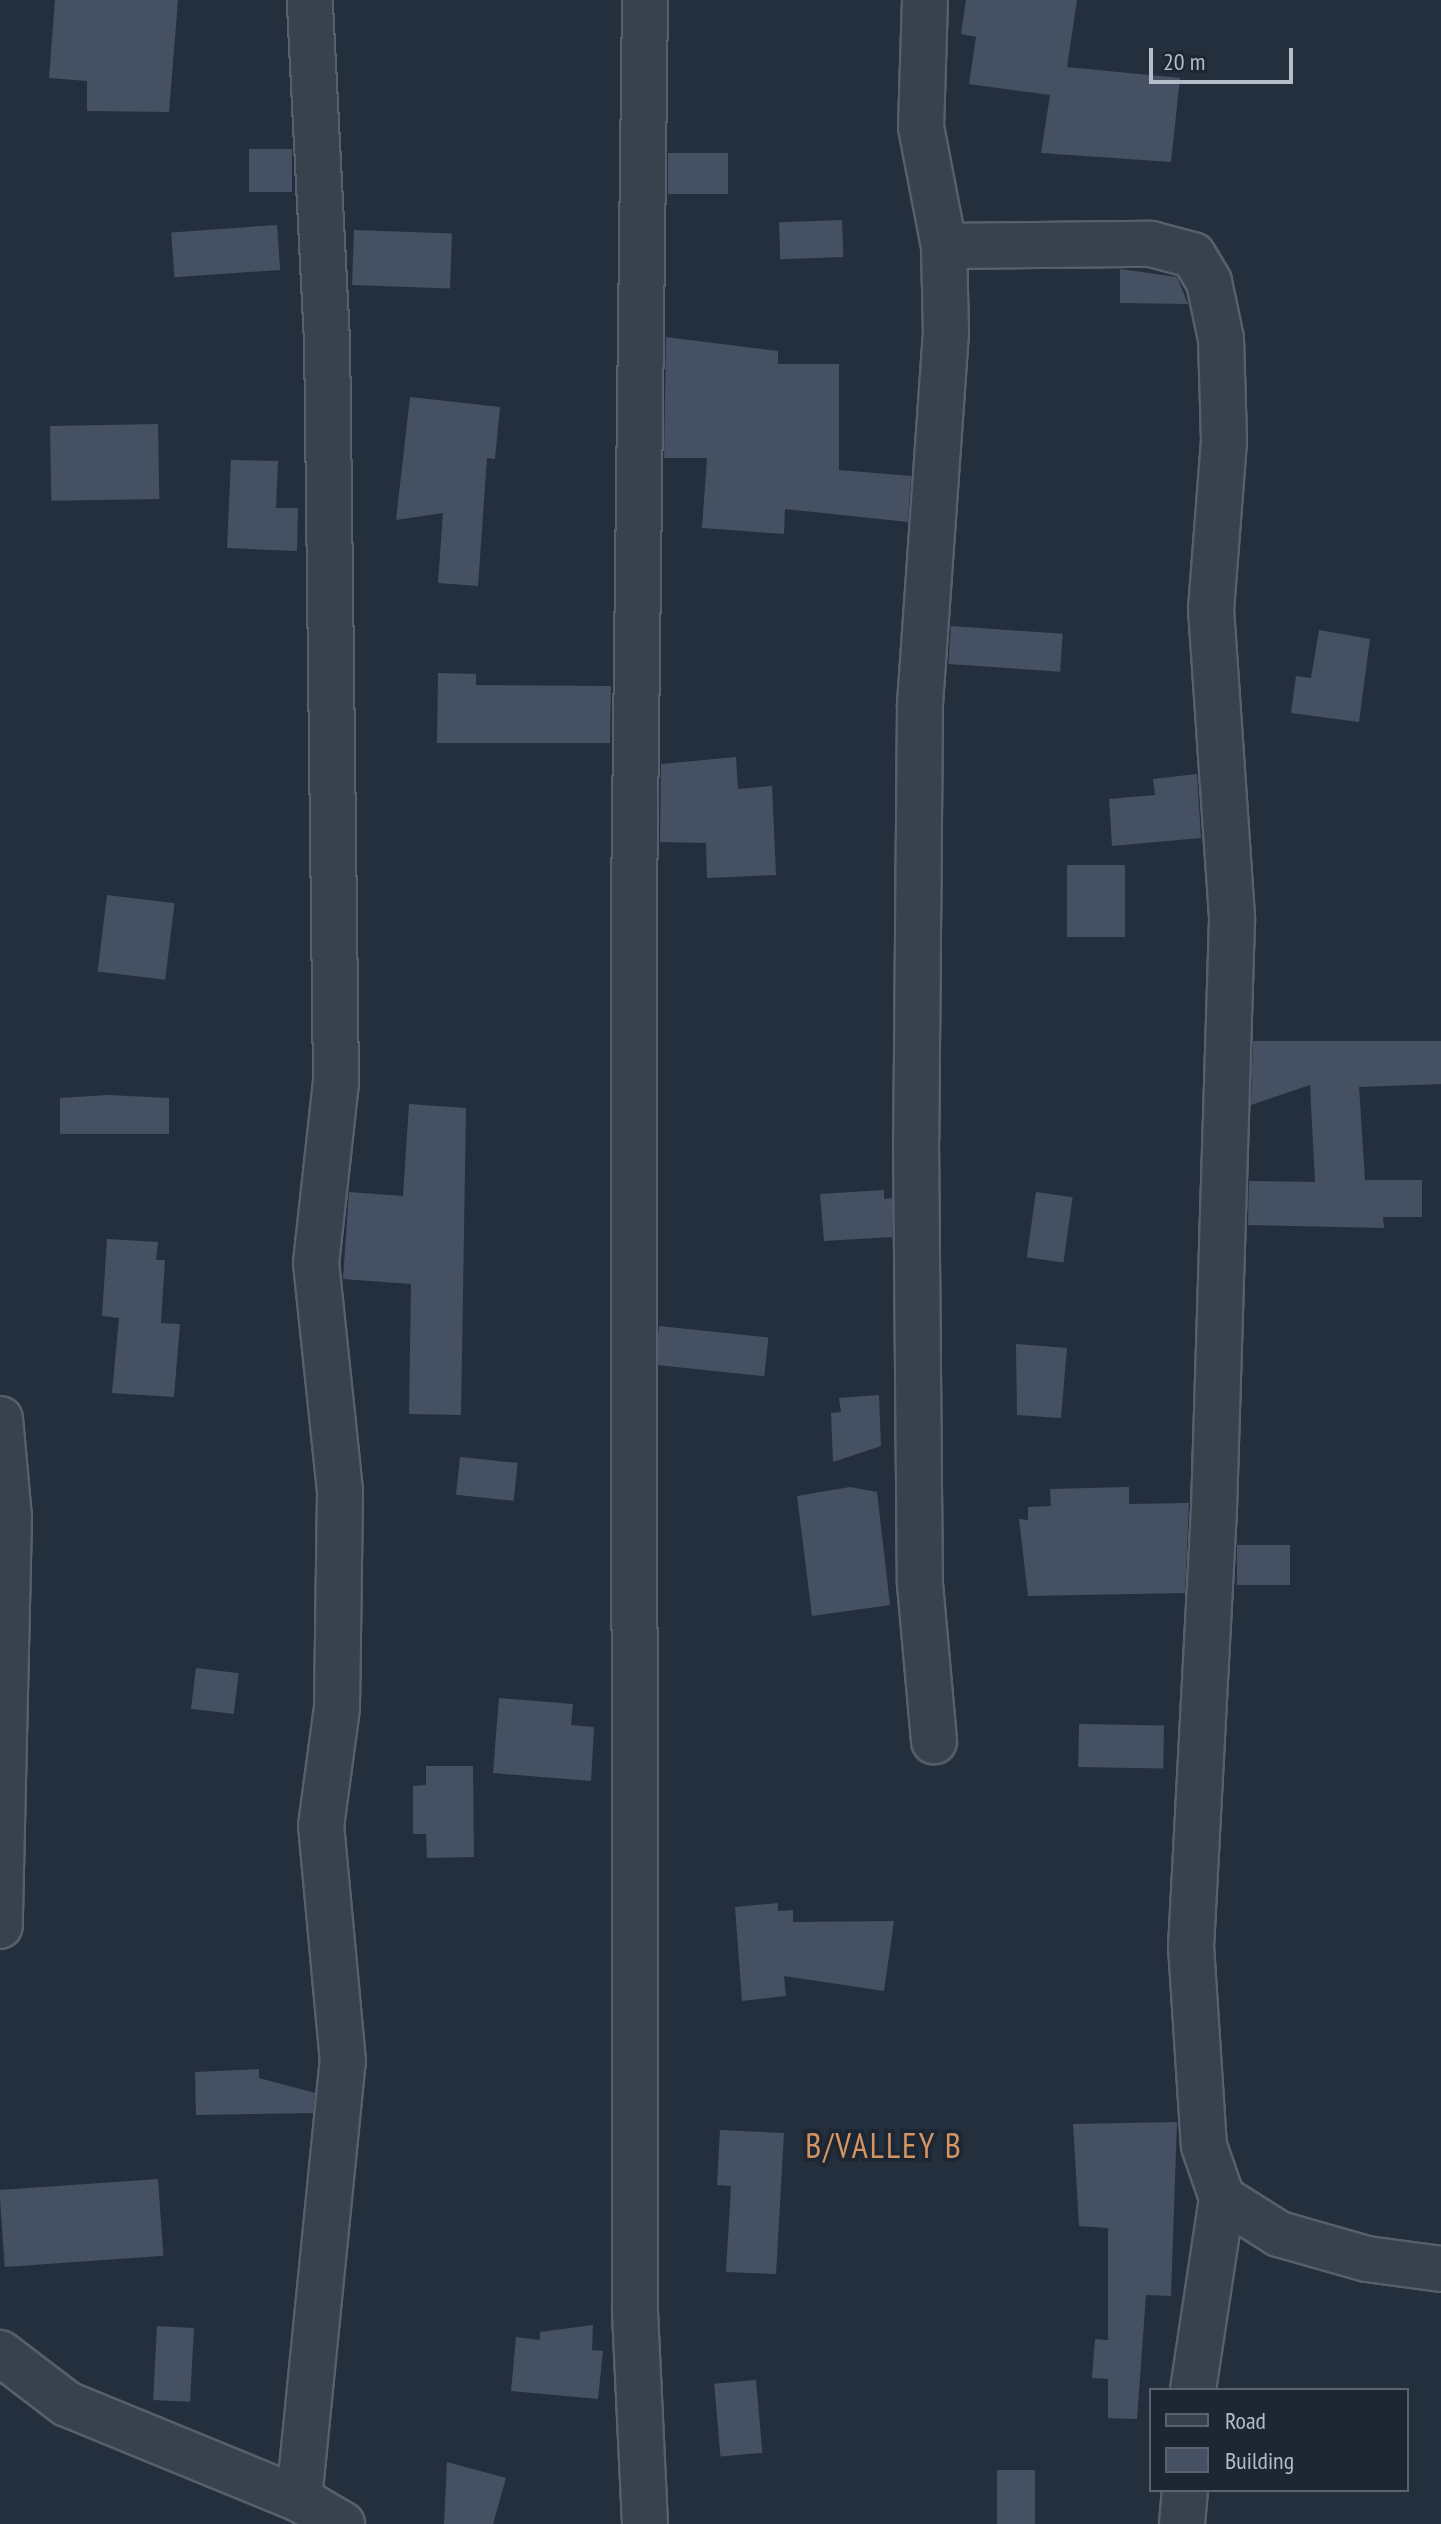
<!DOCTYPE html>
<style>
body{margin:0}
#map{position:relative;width:1441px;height:2524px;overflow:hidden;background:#242f3e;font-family:"PT Sans Narrow",sans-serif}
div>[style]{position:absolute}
.building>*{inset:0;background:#455162;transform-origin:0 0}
.roads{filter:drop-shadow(2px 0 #565f6c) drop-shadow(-2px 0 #565f6c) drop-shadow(0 2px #565f6c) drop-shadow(0 -2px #565f6c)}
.street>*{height:44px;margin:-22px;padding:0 22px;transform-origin:22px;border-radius:22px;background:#38414e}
span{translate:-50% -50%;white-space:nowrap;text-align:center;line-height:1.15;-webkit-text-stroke:8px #1d2633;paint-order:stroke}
.quarter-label{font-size:34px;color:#d59563;letter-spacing:2px}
.legend{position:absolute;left:1149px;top:2388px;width:260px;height:104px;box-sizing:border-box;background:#1d2633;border:2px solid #59626f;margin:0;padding:10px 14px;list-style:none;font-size:24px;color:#b4bcc9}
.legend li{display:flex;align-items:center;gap:16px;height:40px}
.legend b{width:40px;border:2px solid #59626f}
.scale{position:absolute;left:1149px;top:48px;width:144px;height:36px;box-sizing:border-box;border:4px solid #b4bcc9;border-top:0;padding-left:10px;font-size:24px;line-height:28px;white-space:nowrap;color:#b4bcc9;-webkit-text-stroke:6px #1d2633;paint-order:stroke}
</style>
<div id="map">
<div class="building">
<i style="clip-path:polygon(55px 0,178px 0,169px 112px,87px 111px,87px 81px,49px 78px)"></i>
<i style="clip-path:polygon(966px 0,1077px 0,1067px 67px,1180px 78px,1171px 162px,1041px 153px,1050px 95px,969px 84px,976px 37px,961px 34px)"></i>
<i style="left:249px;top:149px;width:43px;height:43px"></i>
<i style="left:668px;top:153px;width:60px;height:41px"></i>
<i style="left:842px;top:220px;width:37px;height:63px;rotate:88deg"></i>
<i style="left:277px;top:225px;width:45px;height:106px;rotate:86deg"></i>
<i style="left:354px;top:230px;width:98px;height:55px;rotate:2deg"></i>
<i style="clip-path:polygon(1120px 269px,1177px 277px,1188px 304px,1120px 303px)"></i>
<i style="clip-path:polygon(666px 337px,778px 351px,778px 364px,839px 364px,839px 470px,911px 476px,908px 522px,785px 509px,784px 534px,702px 528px,707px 458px,664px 458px)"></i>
<i style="clip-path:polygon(410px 397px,500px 407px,495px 459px,487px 458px,478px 586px,438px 583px,443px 513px,396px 520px)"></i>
<i style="left:158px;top:424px;width:75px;height:108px;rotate:89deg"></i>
<i style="clip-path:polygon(231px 460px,278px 461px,276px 508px,298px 508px,297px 551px,227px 548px)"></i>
<i style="left:951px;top:626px;width:112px;height:38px;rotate:4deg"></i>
<i style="clip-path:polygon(1319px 630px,1370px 639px,1359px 722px,1291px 713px,1296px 676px,1311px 678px)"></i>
<i style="clip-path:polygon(438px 673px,476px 674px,476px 685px,611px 686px,610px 743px,437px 743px)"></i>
<i style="clip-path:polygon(736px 757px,738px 789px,772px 786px,776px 875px,707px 878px,706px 843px,660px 842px,661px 764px)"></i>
<i style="clip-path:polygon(1197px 774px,1201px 838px,1112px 846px,1109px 799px,1155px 795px,1153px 779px)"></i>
<i style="left:1067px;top:865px;width:58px;height:72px"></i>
<i style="left:107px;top:895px;width:68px;height:77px;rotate:7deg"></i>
<i style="clip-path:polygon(1253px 1041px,1441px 1041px,1441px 1084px,1359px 1087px,1365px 1180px,1422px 1180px,1422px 1217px,1383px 1217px,1384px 1228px,1248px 1225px,1249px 1181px,1315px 1182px,1310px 1085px,1251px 1105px)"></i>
<i style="clip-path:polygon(109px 1095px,169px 1098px,169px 1134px,60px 1134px,60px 1098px)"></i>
<i style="clip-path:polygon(409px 1104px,466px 1108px,461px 1415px,409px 1414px,411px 1284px,343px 1279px,349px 1192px,403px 1196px)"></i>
<i style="clip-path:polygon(884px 1190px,884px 1199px,892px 1198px,892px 1237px,824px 1241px,820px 1194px)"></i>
<i style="left:1036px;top:1192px;width:37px;height:66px;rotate:8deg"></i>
<i style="clip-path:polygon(107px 1239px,158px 1242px,156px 1260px,165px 1260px,161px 1323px,180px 1324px,174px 1397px,112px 1393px,119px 1318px,102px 1316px)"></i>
<i style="left:659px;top:1326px;width:110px;height:39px;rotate:6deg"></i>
<i style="clip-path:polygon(1016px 1344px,1067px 1348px,1061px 1418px,1017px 1415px)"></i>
<i style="clip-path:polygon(879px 1395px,881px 1446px,833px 1462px,831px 1413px,841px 1412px,839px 1398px)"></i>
<i style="left:460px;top:1457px;width:58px;height:38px;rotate:6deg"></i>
<i style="clip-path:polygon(850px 1487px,877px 1492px,890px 1605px,812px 1616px,797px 1496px)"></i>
<i style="clip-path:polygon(1129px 1487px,1129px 1504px,1189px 1503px,1185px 1593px,1028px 1596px,1019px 1519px,1028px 1520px,1028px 1507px,1051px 1506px,1050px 1489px)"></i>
<i style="left:1290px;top:1545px;width:40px;height:53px;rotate:90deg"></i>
<i style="left:196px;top:1668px;width:43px;height:41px;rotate:7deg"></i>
<i style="clip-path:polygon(499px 1698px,573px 1704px,571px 1725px,594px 1727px,591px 1781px,493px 1773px)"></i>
<i style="left:1079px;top:1724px;width:85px;height:43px;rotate:1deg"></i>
<i style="clip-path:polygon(426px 1766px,473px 1766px,474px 1857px,427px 1858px,426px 1834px,413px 1834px,413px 1786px,426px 1785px)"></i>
<i style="clip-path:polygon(778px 1903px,778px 1911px,793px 1910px,793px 1922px,894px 1921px,884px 1991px,784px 1976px,786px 1996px,742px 2001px,735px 1907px)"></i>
<i style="clip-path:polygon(259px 2069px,259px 2078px,315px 2093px,313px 2113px,196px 2115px,195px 2072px)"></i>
<i style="clip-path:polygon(1177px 2122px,1171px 2296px,1146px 2295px,1137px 2419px,1108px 2418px,1108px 2379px,1092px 2378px,1095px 2339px,1108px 2340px,1108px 2228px,1079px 2226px,1073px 2124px)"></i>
<i style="clip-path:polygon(720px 2130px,784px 2133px,776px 2274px,726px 2272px,731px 2186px,717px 2185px)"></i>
<i style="left:158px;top:2179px;width:77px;height:159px;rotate:86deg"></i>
<i style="clip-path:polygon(593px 2325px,592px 2350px,603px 2351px,598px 2399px,511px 2391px,516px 2337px,540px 2340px,540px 2332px)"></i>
<i style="left:157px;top:2326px;width:37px;height:74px;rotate:3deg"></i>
<i style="left:756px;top:2380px;width:73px;height:42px;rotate:85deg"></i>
<i style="clip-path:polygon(447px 2462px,506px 2478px,493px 2524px,444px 2524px)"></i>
<i style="left:997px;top:2470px;width:38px;height:54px"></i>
</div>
<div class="roads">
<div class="street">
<i style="left:645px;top:0;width:895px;rotate:90.7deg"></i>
<i style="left:634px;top:895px;width:1417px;rotate:89.96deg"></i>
<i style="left:635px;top:2312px;width:212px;rotate:87.3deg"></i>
<i style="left:925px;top:0;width:127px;rotate:91.8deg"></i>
<i style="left:921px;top:127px;width:121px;rotate:79.1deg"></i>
<i style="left:944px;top:246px;width:86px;rotate:88.7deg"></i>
<i style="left:946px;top:332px;width:376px;rotate:94deg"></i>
<i style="left:920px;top:707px;width:433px;rotate:90.5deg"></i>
<i style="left:916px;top:1140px;width:444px;rotate:89.5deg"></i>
<i style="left:920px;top:1584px;width:158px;rotate:84.9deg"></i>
<i style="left:944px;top:246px;width:207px;rotate:-0.6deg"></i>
<i style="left:1151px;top:244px;width:43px;rotate:14.7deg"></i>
<i style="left:1193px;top:255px;width:31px;rotate:59deg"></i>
<i style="left:1209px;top:282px;width:58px;rotate:78.1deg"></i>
<i style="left:1221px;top:339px;width:102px;rotate:88.3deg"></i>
<i style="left:1224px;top:441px;width:169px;rotate:94.4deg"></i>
<i style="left:1211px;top:609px;width:312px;rotate:86.1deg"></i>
<i style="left:1232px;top:920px;width:589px;rotate:91.75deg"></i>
<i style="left:1214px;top:1509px;width:438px;rotate:93deg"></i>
<i style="left:1191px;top:1946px;width:200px;rotate:86.3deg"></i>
<i style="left:1204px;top:2146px;width:55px;rotate:70.9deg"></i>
<i style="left:1222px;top:2198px;width:67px;rotate:32.3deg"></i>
<i style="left:1279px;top:2234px;width:91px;rotate:15.9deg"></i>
<i style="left:1367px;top:2259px;width:75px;rotate:7.7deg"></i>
<i style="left:0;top:1419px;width:98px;rotate:84.8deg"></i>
<i style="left:9px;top:1517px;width:409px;rotate:91.3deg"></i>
<i style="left:0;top:2353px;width:84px;rotate:37.3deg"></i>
<i style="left:67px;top:2404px;width:251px;rotate:22.3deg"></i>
<i style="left:299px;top:2499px;width:50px;rotate:30.2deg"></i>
<i style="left:1193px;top:2390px;width:194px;rotate:-81.4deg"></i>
<i style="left:299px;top:2499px;width:439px;rotate:-84.3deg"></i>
<i style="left:343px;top:2062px;width:237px;rotate:-95.3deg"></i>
<i style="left:321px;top:1826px;width:120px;rotate:-82.3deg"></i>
<i style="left:337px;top:1707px;width:216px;rotate:-89.2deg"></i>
<i style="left:340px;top:1491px;width:229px;rotate:-96deg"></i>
<i style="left:316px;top:1263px;width:181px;rotate:-83.7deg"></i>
<i style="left:336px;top:1083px;width:742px;rotate:-90.69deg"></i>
<i style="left:327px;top:341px;width:341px;rotate:-92.9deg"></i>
<i style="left:1182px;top:2524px;width:34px;rotate:-85deg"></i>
</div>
</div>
<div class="quarter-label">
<span style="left:884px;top:2146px">B/VALLEY B</span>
</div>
<ul class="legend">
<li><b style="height:10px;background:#38414e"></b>Road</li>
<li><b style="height:22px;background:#455162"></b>Building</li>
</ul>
<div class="scale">20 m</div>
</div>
